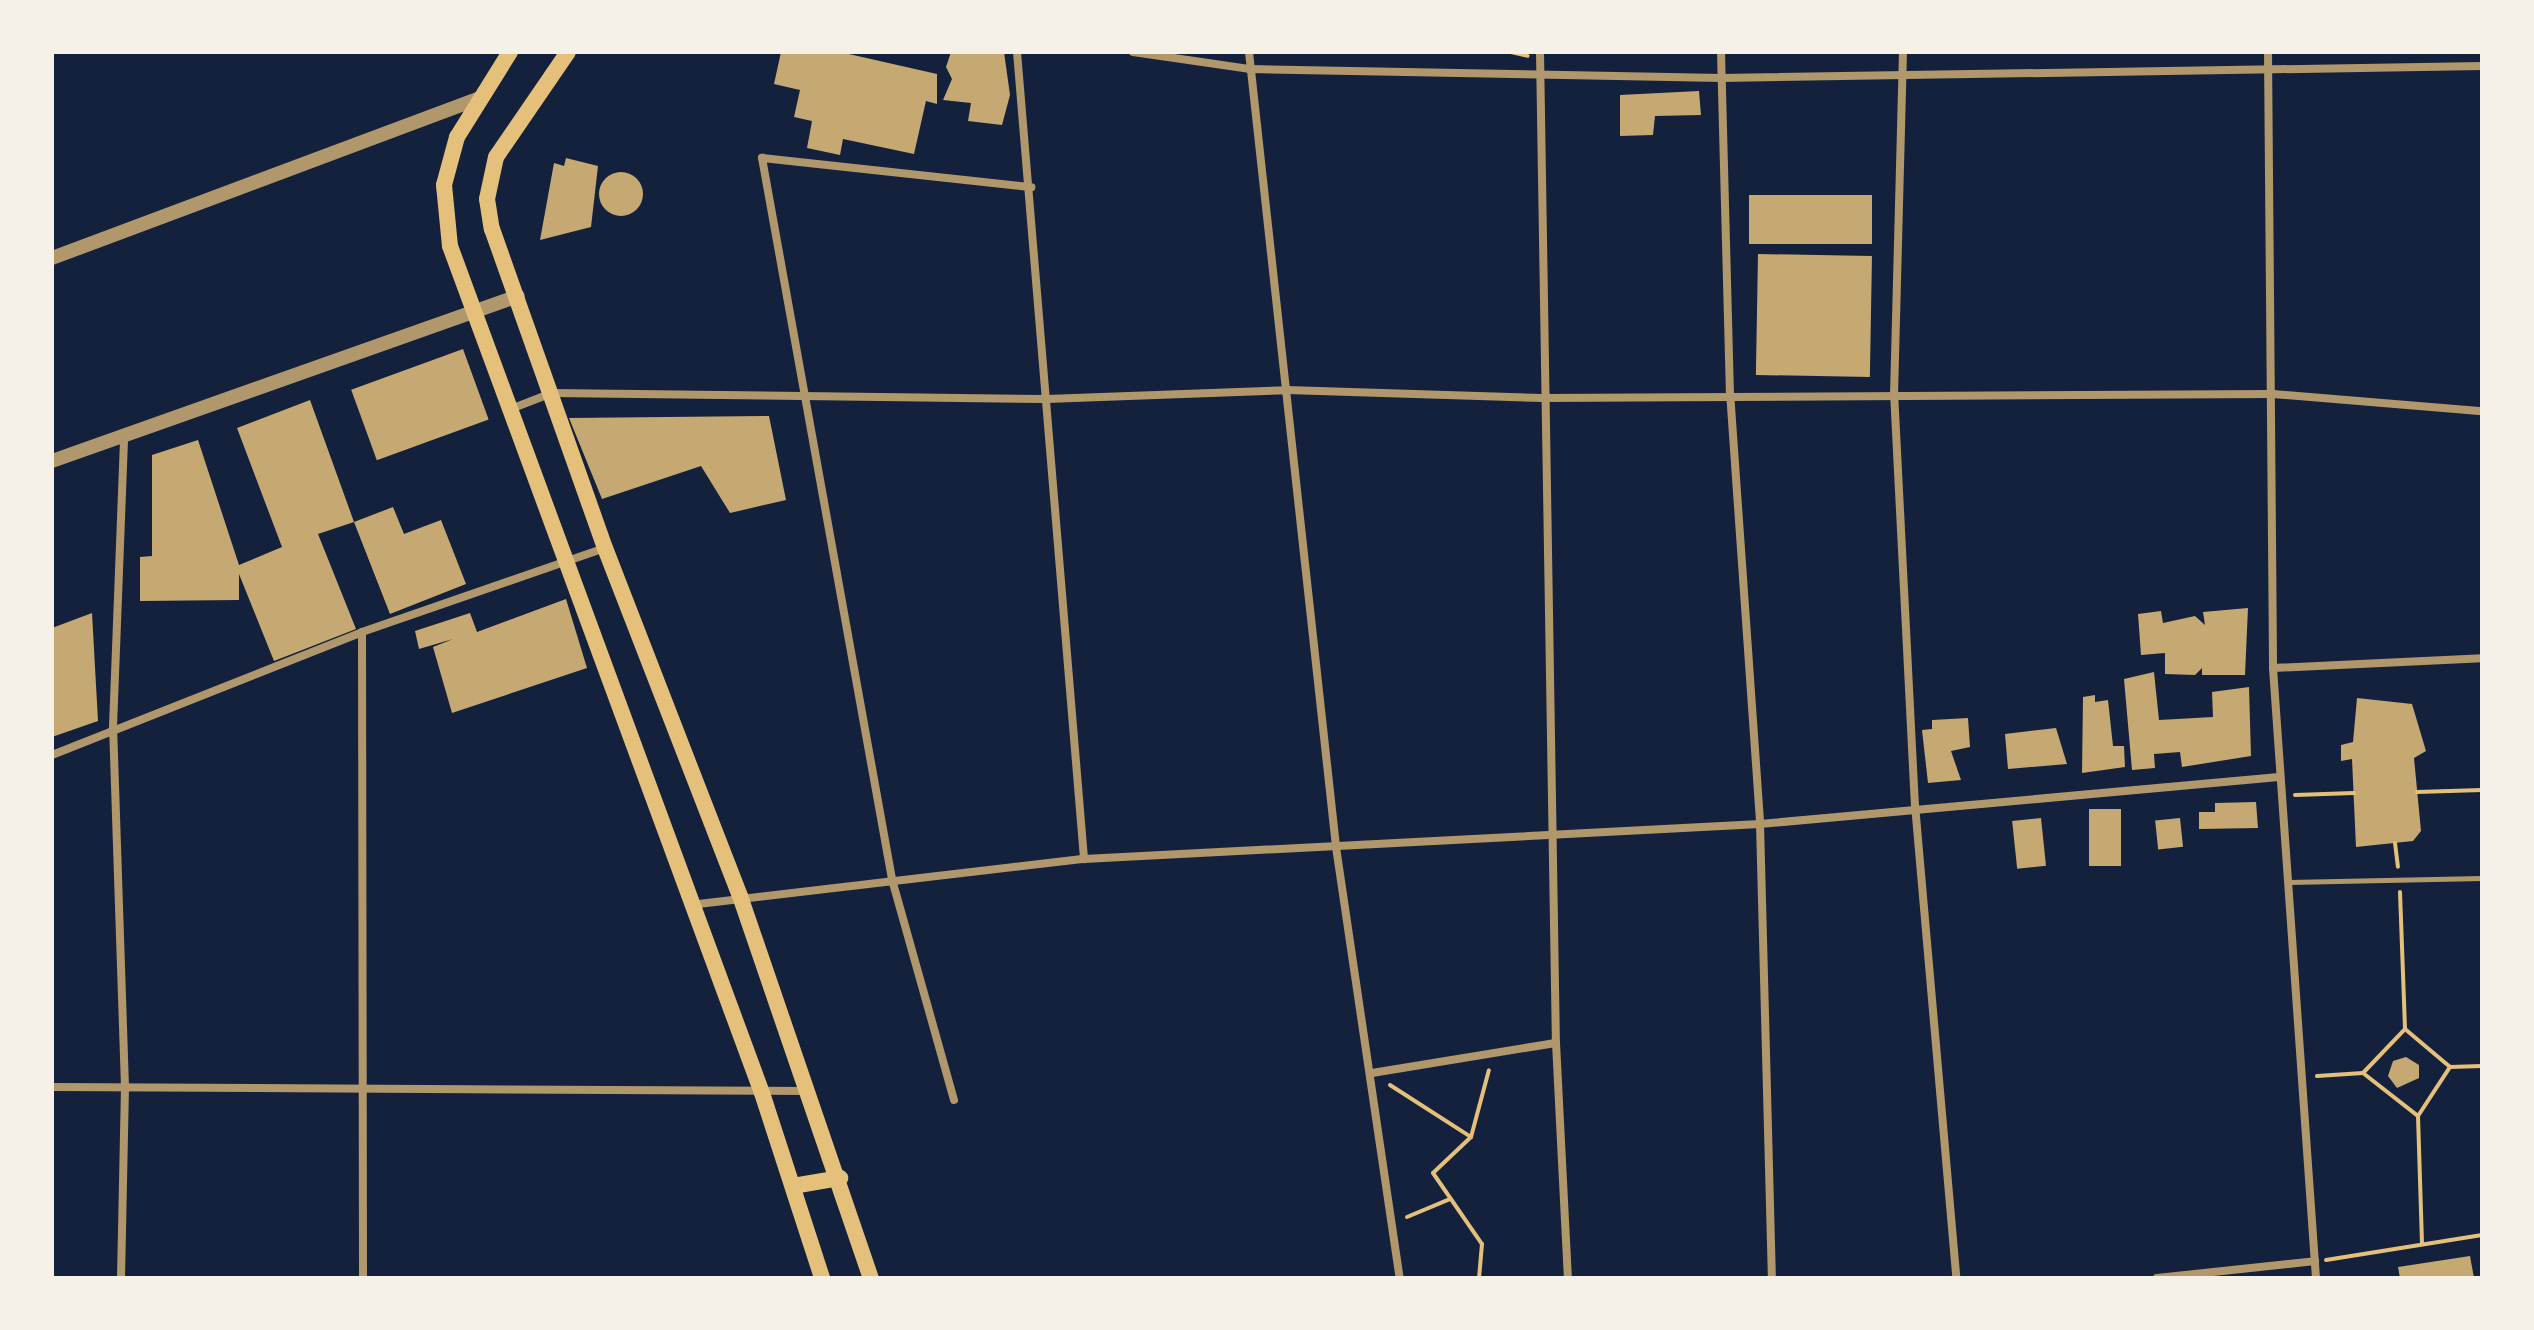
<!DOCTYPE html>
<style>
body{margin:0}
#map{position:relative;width:2534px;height:1330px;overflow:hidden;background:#14213d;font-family:"Varela Round",sans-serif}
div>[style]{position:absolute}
.building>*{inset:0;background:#c6a872;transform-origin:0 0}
.round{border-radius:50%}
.path>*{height:4px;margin:-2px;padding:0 2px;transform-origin:2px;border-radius:2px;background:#e5c07b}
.service>*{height:5px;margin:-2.5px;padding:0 2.5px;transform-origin:2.5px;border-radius:2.5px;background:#b1986c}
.minor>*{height:8px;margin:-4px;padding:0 4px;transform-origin:4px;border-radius:4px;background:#b1986c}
.tertiary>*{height:14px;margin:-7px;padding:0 7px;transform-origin:7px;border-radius:7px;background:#b1986c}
.secondary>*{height:16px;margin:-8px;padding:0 8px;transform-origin:8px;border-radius:8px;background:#e5c07b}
span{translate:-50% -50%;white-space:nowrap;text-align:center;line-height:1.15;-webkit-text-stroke:8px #f6f1e7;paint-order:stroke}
.frame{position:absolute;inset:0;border:54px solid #f6f1e7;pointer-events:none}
</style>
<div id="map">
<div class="building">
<i style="clip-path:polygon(781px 52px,840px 52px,937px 74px,937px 104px,926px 101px,914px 154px,843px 139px,840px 155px,807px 148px,812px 121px,794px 117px,800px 90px,774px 84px)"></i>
<i style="clip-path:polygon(951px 52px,1004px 52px,1010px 95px,1002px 125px,968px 121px,971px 103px,943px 100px,952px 79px,946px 67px)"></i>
<i style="clip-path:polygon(1699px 91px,1701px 115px,1655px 116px,1653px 135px,1620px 136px,1620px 95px)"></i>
<i style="clip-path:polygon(566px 158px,598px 166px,591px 227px,540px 240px,554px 163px,564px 166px)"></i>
<i class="round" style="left:599px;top:172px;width:44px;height:44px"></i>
<i style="left:1872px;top:195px;width:49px;height:123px;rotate:90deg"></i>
<i style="left:1758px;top:254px;width:114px;height:121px;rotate:1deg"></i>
<i style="left:463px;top:349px;width:75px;height:119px;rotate:70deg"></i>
<i style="clip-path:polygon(310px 400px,354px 522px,393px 507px,404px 534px,441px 520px,466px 584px,390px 614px,354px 522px,318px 534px,356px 629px,274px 661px,239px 574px,239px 600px,140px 601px,140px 557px,152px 556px,152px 455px,198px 440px,239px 565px,282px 547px,237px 428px)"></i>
<i style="clip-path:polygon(769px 416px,786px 500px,730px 513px,701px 466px,602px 499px,569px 418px)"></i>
<i style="clip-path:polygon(566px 599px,587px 668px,452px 713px,433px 647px,453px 639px,419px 649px,415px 631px,470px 613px,477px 632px)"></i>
<i style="clip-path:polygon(2248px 608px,2245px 675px,2202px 675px,2202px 668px,2195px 675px,2165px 674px,2165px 653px,2141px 655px,2138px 614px,2161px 611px,2163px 623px,2195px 616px,2205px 625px,2203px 612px)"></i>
<i style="clip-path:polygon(92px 613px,98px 721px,52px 737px,52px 628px)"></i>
<i style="clip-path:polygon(2154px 672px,2159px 720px,2213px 717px,2212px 692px,2249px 687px,2251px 756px,2182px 767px,2180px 752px,2154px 754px,2155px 768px,2132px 770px,2124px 679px)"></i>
<i style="clip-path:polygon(2095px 695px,2095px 702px,2108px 700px,2113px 746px,2124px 746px,2125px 767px,2082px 773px,2083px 697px)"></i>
<i style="clip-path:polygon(2357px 698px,2412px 704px,2426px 751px,2414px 758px,2421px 831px,2413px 841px,2356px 847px,2352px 759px,2341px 761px,2341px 745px,2353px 742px)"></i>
<i style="clip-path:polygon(1968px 718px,1970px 747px,1951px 751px,1961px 780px,1928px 783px,1922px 730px,1932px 729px,1932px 720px)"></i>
<i style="clip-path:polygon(2056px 728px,2067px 764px,2008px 769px,2005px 734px)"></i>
<i style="clip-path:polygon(2256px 802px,2258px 828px,2199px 829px,2199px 812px,2215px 812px,2215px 803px)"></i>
<i style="left:2089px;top:809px;width:32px;height:57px"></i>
<i style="left:2041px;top:818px;width:48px;height:29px;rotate:84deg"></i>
<i style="left:2180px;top:818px;width:29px;height:25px;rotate:84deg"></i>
<i style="clip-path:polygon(2406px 1057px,2419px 1065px,2419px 1078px,2397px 1088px,2388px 1076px,2393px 1061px)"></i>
<i style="clip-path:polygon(2470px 1256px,2474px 1278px,2400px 1278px,2398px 1267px)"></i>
</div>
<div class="path">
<i style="left:1511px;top:52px;width:17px;rotate:13deg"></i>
<i style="left:2417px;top:792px;width:65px;rotate:-1.8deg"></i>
<i style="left:2295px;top:795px;width:59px;rotate:-1.9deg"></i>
<i style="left:2395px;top:843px;width:24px;rotate:83deg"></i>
<i style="left:2400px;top:892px;width:137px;rotate:87.9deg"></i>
<i style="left:2363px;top:1073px;width:70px;rotate:38deg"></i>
<i style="left:2418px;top:1116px;width:59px;rotate:-56.9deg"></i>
<i style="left:2450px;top:1067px;width:32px;rotate:-2deg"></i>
<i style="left:2317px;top:1076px;width:46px;rotate:-3.7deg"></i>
<i style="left:2363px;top:1073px;width:61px;rotate:-46.3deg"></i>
<i style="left:2405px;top:1029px;width:59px;rotate:40.2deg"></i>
<i style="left:1390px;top:1085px;width:96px;rotate:32.7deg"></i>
<i style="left:1471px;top:1137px;width:52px;rotate:136.5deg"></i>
<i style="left:1433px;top:1173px;width:86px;rotate:55.4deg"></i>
<i style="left:1482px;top:1244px;width:34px;rotate:95deg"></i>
<i style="left:2418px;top:1116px;width:127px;rotate:88.2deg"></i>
<i style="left:1471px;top:1137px;width:69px;rotate:-75deg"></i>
<i style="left:1407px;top:1217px;width:47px;rotate:-22.7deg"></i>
<i style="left:2326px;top:1260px;width:158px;rotate:-9.1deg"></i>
</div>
<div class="service">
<i style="left:2289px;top:882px;width:193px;rotate:-1.2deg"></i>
</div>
<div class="minor">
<i style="left:1017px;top:52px;width:810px;rotate:85.25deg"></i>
<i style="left:1133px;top:52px;width:117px;rotate:8.3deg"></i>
<i style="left:1249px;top:69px;width:473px;rotate:1.1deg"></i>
<i style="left:1722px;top:78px;width:760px;rotate:-0.9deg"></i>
<i style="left:1249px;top:52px;width:800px;rotate:83.75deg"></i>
<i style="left:1336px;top:847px;width:436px;rotate:81.6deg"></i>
<i style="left:1540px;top:52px;width:991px;rotate:89.08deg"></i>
<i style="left:1556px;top:1043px;width:235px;rotate:87.1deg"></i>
<i style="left:1721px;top:52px;width:340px;rotate:88.5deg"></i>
<i style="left:1730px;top:392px;width:433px;rotate:86deg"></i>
<i style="left:1760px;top:824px;width:454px;rotate:88.5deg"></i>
<i style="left:1903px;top:52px;width:340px;rotate:91.5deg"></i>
<i style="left:1894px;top:392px;width:414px;rotate:87.1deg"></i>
<i style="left:1915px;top:805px;width:475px;rotate:85deg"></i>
<i style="left:2268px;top:52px;width:616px;rotate:89.53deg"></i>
<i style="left:2273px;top:668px;width:612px;rotate:85.97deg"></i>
<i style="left:508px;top:410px;width:47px;rotate:-21.1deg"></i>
<i style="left:552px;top:393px;width:495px;rotate:0.7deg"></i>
<i style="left:1047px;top:399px;width:240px;rotate:-2.1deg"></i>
<i style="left:1287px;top:390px;width:255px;rotate:1.8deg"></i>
<i style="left:1542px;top:398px;width:731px;rotate:-0.31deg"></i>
<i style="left:2273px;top:394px;width:210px;rotate:4.7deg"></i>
<i style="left:362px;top:632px;width:646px;rotate:89.91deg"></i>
<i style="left:2273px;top:668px;width:209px;rotate:-2.7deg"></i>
<i style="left:52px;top:755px;width:334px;rotate:-21.6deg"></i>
<i style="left:362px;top:632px;width:257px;rotate:-19.1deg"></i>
<i style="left:690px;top:905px;width:397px;rotate:-6.7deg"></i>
<i style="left:1084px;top:859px;width:677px;rotate:-2.96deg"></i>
<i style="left:1760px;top:824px;width:521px;rotate:-5.17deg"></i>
<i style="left:1372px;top:1073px;width:186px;rotate:-9.3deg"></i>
<i style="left:52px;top:1087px;width:755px;rotate:0.3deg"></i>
<i style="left:954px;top:1100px;width:230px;rotate:-105.7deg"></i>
<i style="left:892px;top:879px;width:733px;rotate:-100.22deg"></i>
<i style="left:762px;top:158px;width:271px;rotate:6.2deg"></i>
<i style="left:121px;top:1278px;width:191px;rotate:-88.8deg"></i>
<i style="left:125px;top:1087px;width:360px;rotate:-91.9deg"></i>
<i style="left:113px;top:727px;width:292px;rotate:-87.8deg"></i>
<i style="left:2157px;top:1278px;width:159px;rotate:-6.1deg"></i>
</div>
<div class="tertiary">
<i style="left:52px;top:258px;width:459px;rotate:-20.5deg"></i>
<i style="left:52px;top:461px;width:494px;rotate:-19.5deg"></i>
</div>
<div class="secondary">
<i style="left:510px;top:52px;width:100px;rotate:121.9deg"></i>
<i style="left:457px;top:137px;width:50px;rotate:105.2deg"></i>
<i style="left:444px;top:185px;width:61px;rotate:84.4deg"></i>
<i style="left:450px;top:246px;width:903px;rotate:69.78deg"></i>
<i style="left:762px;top:1093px;width:194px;rotate:72deg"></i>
<i style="left:568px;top:52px;width:127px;rotate:124.4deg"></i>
<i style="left:496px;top:157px;width:43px;rotate:102.1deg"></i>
<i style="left:487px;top:199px;width:30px;rotate:81deg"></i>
<i style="left:492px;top:229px;width:338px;rotate:70.5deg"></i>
<i style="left:605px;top:548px;width:373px;rotate:68.8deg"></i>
<i style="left:740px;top:896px;width:404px;rotate:71.1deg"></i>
<i style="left:793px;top:1186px;width:48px;rotate:-9.7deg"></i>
</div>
<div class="frame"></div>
</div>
